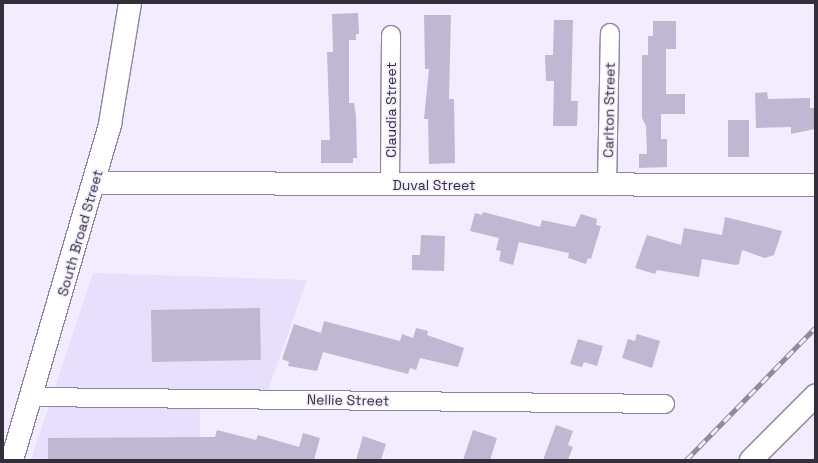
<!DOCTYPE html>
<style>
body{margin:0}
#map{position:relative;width:818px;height:463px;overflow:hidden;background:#f2ecfe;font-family:"Space Grotesk",sans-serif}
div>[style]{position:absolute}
.built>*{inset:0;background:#e8dffc}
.building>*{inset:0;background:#c0b7d2;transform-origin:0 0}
.roads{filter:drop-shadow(1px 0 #8c849e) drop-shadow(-1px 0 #8c849e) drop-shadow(0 1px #8c849e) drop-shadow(0 -1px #8c849e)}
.minor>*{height:18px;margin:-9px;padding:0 9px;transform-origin:9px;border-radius:9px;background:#fff}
.tertiary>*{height:22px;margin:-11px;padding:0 11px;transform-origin:11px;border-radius:11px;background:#fff}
.secondary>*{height:22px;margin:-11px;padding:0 11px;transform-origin:11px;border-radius:11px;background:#fff}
.rail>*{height:4.5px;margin-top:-2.25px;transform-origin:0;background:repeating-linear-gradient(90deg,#f2ecfe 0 9px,#908b9a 0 18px);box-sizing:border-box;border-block:1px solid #908b9a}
span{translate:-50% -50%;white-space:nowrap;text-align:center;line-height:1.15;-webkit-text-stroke:3px #f2ecfe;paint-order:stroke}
.street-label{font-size:14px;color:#332f3a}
.frame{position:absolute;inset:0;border:4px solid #332f3a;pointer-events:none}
</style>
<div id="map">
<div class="built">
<i style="clip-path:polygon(93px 273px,307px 280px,262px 407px,200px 408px,200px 460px,31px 460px)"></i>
</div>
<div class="building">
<i style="clip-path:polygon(358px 13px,359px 34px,356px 34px,356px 40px,349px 40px,349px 103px,354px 103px,356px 116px,357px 158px,353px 158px,353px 163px,321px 163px,321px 140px,330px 140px,327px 52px,333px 52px,332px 14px)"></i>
<i style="clip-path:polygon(424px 15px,451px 15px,449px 99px,454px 99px,455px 163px,429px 164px,428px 119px,424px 119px,429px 69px,425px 69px)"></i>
<i style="clip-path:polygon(554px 20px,573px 20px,571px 101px,578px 101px,577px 126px,553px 126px,554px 81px,546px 81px,545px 55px,553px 55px)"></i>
<i style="clip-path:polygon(653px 21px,676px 21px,676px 49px,666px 49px,666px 94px,685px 94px,685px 114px,661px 114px,661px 139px,667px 139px,667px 167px,639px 168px,639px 154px,647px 154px,646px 126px,642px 118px,642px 55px,648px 55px,648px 36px,653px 36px)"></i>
<i style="clip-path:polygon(767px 92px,768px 99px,810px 98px,810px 108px,815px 108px,815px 129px,791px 134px,791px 127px,756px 128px,755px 93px)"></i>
<i style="left:728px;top:120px;width:21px;height:37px"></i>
<i style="clip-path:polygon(483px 212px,540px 227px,542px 220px,575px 227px,581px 214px,597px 219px,596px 225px,601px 226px,591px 259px,588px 258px,586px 264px,568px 258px,569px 253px,519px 242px,513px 265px,499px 261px,501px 251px,496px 250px,499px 238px,470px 231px,475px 213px,482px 215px)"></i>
<i style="clip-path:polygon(725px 217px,782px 231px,774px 255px,765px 258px,742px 250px,739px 264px,736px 265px,702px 259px,699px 277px,657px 270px,655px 274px,635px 268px,647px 235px,681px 245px,684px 228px,722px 235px)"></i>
<i style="clip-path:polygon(421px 235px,445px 236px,444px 271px,412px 270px,412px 255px,420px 255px)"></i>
<i style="left:260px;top:308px;width:52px;height:109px;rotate:89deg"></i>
<i style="clip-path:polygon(324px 321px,400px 341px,402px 334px,413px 338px,416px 328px,428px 331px,427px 335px,464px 348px,458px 367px,420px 358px,416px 370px,410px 368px,408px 374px,323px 352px,317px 371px,288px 366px,289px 362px,282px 359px,294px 324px,321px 333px)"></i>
<i style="clip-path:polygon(637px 334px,660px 341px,652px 368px,622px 358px,628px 339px,635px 341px)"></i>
<i style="clip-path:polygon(578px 339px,603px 346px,597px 366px,584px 362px,582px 367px,570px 364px)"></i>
<i style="clip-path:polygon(556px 425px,573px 431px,568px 445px,573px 447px,568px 460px,543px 460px)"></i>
<i style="clip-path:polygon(217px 430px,256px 440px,258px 435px,299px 447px,303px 433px,320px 438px,314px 460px,48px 460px,48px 438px,215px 437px)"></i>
<i style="clip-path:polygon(473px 430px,497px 438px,490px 460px,463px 460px)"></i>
<i style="clip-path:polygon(363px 436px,386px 444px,381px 460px,356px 460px)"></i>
</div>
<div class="roads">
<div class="minor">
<i style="left:390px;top:184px;width:149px;rotate:-89.6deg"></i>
<i style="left:607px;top:186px;width:153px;rotate:-88.9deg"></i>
<i style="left:31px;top:397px;width:634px;rotate:0.63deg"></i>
</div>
<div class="tertiary">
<i style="left:95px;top:183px;width:720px;rotate:0.16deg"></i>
<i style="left:12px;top:460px;width:350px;rotate:-73.7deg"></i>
<i style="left:110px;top:124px;width:123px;rotate:-80.6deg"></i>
</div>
<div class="secondary">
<i style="left:751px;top:460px;width:91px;rotate:-45deg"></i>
</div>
</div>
<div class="rail">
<i style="left:686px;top:460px;width:185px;rotate:-45.7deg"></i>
</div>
<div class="street-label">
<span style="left:391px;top:110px;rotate:-90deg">Claudia Street</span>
<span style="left:609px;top:110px;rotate:-89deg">Carlton Street</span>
<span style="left:434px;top:185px">Duval Street</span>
<span style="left:80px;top:233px;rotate:-74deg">South Broad Street</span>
<span style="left:348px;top:400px;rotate:1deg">Nellie Street</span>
</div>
<div class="frame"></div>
</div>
